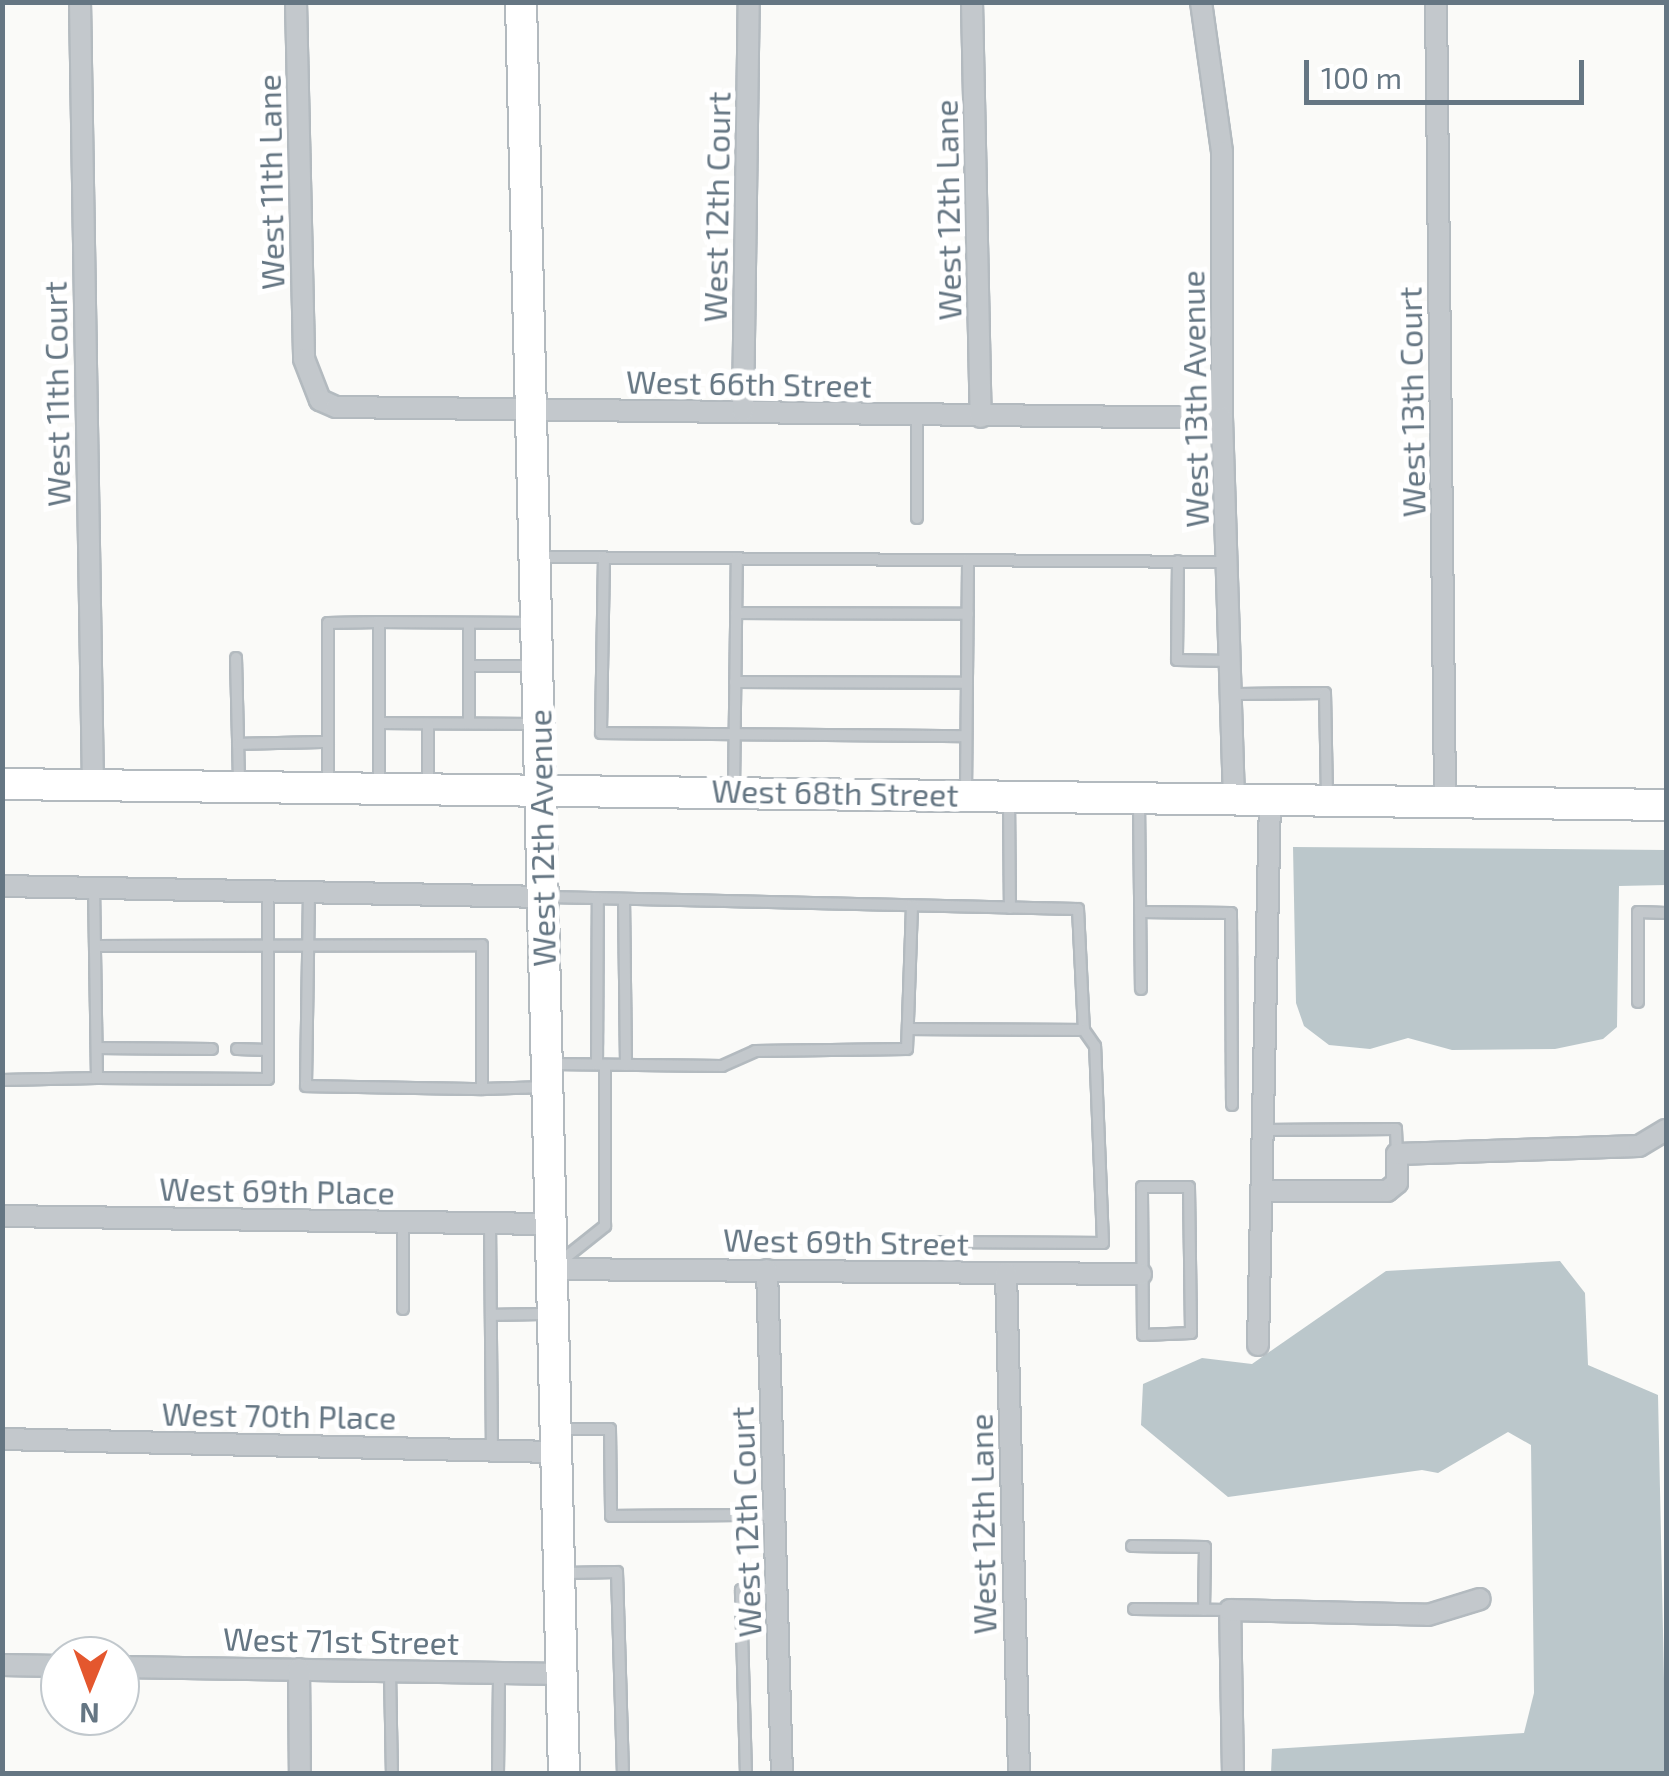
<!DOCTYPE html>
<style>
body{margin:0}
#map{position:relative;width:1669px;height:1776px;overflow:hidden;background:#fafaf8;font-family:"Exo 2",sans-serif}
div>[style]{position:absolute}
.water>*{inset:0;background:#bbc7cb}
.roads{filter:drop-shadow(2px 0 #b3babf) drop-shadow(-2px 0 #b3babf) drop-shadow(0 2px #b3babf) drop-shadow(0 -2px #b3babf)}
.service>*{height:10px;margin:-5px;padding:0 5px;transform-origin:5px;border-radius:5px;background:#c3c8cc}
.minor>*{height:20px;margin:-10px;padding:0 10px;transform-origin:10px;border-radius:10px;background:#c3c8cc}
.secondary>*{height:30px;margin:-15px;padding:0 15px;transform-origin:15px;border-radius:15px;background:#fff}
span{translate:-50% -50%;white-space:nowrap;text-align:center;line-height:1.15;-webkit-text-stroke:10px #fff;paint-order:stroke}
.street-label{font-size:32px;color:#657683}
.frame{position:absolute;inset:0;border:5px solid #657683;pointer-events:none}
.north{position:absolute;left:40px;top:1636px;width:100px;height:100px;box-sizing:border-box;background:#fff;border:2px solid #c1c8cd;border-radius:50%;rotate:181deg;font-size:28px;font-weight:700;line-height:40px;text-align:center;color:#657683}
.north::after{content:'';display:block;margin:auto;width:35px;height:45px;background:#e4572e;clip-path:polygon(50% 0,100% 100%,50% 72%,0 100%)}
.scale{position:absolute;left:1304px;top:60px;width:280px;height:45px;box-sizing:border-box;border:5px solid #657683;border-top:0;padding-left:12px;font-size:30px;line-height:35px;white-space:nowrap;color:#657683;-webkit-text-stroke:8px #fff;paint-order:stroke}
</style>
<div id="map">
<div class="water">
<i style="clip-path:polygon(1293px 847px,1666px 850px,1666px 885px,1619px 886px,1617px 1027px,1603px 1039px,1555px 1049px,1452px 1050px,1408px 1038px,1370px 1049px,1329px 1045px,1304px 1026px,1296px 1003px)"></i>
<i style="clip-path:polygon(1560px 1261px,1585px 1293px,1588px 1365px,1658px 1395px,1666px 1773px,1271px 1773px,1272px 1749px,1524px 1733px,1534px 1693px,1531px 1445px,1508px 1432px,1438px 1473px,1422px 1470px,1228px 1497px,1141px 1425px,1143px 1384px,1202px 1358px,1252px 1364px,1386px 1271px)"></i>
</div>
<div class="roads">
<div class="service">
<i style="left:917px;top:518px;width:103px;rotate:-90deg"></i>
<i style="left:536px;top:557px;width:690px;rotate:0.42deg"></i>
<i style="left:604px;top:558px;width:175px;rotate:91deg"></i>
<i style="left:601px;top:733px;width:365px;rotate:0.5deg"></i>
<i style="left:1178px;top:561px;width:99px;rotate:90.6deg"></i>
<i style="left:1177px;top:660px;width:53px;rotate:1.1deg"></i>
<i style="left:736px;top:613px;width:232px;rotate:0.2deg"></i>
<i style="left:236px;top:658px;width:127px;rotate:88.6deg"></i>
<i style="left:470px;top:666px;width:61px"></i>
<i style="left:735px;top:682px;width:232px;rotate:0.2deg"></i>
<i style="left:1231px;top:694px;width:94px;rotate:-0.6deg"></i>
<i style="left:1325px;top:693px;width:105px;rotate:88.9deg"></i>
<i style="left:379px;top:723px;width:154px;rotate:0.4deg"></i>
<i style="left:469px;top:723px;width:100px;rotate:-90deg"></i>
<i style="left:428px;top:724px;width:63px;rotate:90deg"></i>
<i style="left:238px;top:744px;width:90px;rotate:-1.3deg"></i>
<i style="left:328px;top:785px;width:162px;rotate:-90deg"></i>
<i style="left:328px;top:623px;width:51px;rotate:-1.1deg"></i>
<i style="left:379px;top:786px;width:164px;rotate:-90deg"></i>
<i style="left:379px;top:622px;width:154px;rotate:0.4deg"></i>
<i style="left:734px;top:790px;width:231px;rotate:-89.3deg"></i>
<i style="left:966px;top:794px;width:234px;rotate:-89.5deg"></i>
<i style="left:1009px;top:799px;width:109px;rotate:89.5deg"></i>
<i style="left:1139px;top:802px;width:187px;rotate:89.4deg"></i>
<i style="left:309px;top:893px;width:193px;rotate:90.9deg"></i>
<i style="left:306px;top:1086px;width:176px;rotate:1deg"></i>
<i style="left:549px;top:897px;width:529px;rotate:1.3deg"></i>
<i style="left:1078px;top:909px;width:121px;rotate:87.2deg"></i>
<i style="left:1084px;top:1030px;width:176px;rotate:-179.7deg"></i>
<i style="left:624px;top:899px;width:166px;rotate:89.3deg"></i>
<i style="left:1140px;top:912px;width:91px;rotate:0.6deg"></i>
<i style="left:1231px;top:913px;width:192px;rotate:89.7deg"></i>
<i style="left:95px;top:946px;width:387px;rotate:-0.1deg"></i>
<i style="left:482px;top:945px;width:144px;rotate:90deg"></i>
<i style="left:482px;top:1089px;width:64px;rotate:-1.8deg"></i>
<i style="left:1638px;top:1002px;width:90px;rotate:-90deg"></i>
<i style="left:1638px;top:912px;width:28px;rotate:2deg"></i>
<i style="left:97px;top:1048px;width:115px;rotate:0.5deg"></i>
<i style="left:237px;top:1049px;width:31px;rotate:2deg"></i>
<i style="left:552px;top:1064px;width:170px;rotate:0.7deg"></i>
<i style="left:722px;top:1066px;width:36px;rotate:-24deg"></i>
<i style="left:755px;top:1051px;width:152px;rotate:-0.8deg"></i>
<i style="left:907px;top:1049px;width:143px;rotate:-88deg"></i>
<i style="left:597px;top:1064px;width:165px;rotate:-89.7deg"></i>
<i style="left:97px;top:1078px;width:171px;rotate:0.3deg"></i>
<i style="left:268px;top:1079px;width:187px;rotate:-90deg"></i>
<i style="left:2px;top:1080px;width:95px;rotate:-1.2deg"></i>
<i style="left:97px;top:1078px;width:190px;rotate:-90.9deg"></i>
<i style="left:1264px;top:1130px;width:132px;rotate:-0.4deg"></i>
<i style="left:1396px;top:1129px;width:25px;rotate:88deg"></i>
<i style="left:1142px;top:1187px;width:47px"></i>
<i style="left:1189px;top:1187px;width:146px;rotate:89.2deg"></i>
<i style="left:1191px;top:1333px;width:48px;rotate:177.6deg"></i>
<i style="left:1143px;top:1335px;width:148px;rotate:-90.4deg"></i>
<i style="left:490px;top:1223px;width:227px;rotate:89.5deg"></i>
<i style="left:937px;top:1242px;width:166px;rotate:0.3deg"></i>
<i style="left:1103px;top:1243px;width:197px;rotate:-92.3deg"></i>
<i style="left:1095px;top:1046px;width:19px;rotate:-125deg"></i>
<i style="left:556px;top:1265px;width:63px;rotate:-38.5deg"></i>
<i style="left:605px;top:1226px;width:161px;rotate:-90deg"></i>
<i style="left:403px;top:1309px;width:87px;rotate:-90deg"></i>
<i style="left:491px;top:1315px;width:60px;rotate:-1deg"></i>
<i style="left:561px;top:1429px;width:49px"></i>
<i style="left:610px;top:1429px;width:87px;rotate:89.3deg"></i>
<i style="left:611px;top:1516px;width:163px;rotate:-0.4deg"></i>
<i style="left:1132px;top:1546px;width:73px;rotate:0.8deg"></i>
<i style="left:1205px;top:1547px;width:63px;rotate:90.9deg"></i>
<i style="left:565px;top:1573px;width:52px;rotate:-1.1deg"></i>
<i style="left:617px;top:1572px;width:202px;rotate:88.3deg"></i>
<i style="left:1134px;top:1609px;width:96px;rotate:0.6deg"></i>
<i style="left:390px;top:1672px;width:102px;rotate:88.9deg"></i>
<i style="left:498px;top:1774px;width:101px;rotate:-89.4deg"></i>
<i style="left:746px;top:1774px;width:184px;rotate:-91.6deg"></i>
<i style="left:741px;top:1590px;width:35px;rotate:-2deg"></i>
</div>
<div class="minor">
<i style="left:80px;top:2px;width:783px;rotate:89.05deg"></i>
<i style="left:296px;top:2px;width:357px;rotate:88.7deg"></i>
<i style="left:304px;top:359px;width:44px;rotate:68.7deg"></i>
<i style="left:320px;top:400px;width:17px;rotate:24deg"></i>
<i style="left:336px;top:407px;width:886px;rotate:0.71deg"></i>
<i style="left:972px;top:2px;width:415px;rotate:88.8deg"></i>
<i style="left:1201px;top:2px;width:151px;rotate:82deg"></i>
<i style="left:1222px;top:152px;width:266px;rotate:90deg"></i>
<i style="left:1222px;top:418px;width:379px;rotate:88.2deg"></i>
<i style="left:1436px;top:2px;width:799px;rotate:89.35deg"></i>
<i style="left:743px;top:411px;width:409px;rotate:-89.2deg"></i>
<i style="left:2px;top:886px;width:541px;rotate:1.16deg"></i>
<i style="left:1264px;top:1191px;width:123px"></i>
<i style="left:1387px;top:1191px;width:13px;rotate:-39deg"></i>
<i style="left:1397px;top:1183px;width:29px;rotate:-90deg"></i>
<i style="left:1397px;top:1154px;width:242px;rotate:-1.9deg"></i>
<i style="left:1639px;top:1146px;width:31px;rotate:-31deg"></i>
<i style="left:2px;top:1216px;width:548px;rotate:0.84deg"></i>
<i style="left:551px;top:1269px;width:590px;rotate:0.49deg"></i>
<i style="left:767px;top:1270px;width:504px;rotate:88.3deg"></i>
<i style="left:1006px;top:1273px;width:501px;rotate:88.51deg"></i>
<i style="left:1258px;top:1345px;width:547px;rotate:-88.74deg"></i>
<i style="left:2px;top:1439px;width:552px;rotate:1.35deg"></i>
<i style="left:2px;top:1665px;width:58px;rotate:1deg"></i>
<i style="left:120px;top:1667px;width:442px;rotate:0.9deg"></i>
<i style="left:299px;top:1669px;width:105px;rotate:89.5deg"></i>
<i style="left:1233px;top:1774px;width:164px;rotate:-91deg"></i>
<i style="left:1230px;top:1610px;width:198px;rotate:1.4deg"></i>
<i style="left:1428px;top:1615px;width:54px;rotate:-17.1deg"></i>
</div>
<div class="secondary">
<i style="left:521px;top:2px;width:1773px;rotate:88.61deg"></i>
<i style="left:2px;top:784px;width:1664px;rotate:0.72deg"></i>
</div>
</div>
<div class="street-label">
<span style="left:270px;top:182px;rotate:-91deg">West 11th Lane</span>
<span style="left:716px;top:207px;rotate:-89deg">West 12th Court</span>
<span style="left:947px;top:210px;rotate:-91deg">West 12th Lane</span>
<span style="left:749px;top:383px;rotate:1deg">West 66th Street</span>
<span style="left:56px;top:394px;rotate:-91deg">West 11th Court</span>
<span style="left:1194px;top:399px;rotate:-91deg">West 13th Avenue</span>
<span style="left:1411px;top:402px;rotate:-91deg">West 13th Court</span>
<span style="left:835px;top:792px;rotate:1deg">West 68th Street</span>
<span style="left:541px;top:838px;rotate:-91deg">West 12th Avenue</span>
<span style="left:277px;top:1190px;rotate:1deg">West 69th Place</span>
<span style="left:846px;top:1241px;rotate:1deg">West 69th Street</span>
<span style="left:279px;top:1415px;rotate:1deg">West 70th Place</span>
<span style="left:745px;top:1522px;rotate:-92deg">West 12th Court</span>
<span style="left:982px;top:1524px;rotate:-91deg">West 12th Lane</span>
<span style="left:341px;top:1640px;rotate:1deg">West 71st Street</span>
</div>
<div class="frame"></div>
<div class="north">N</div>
<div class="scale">100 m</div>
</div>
